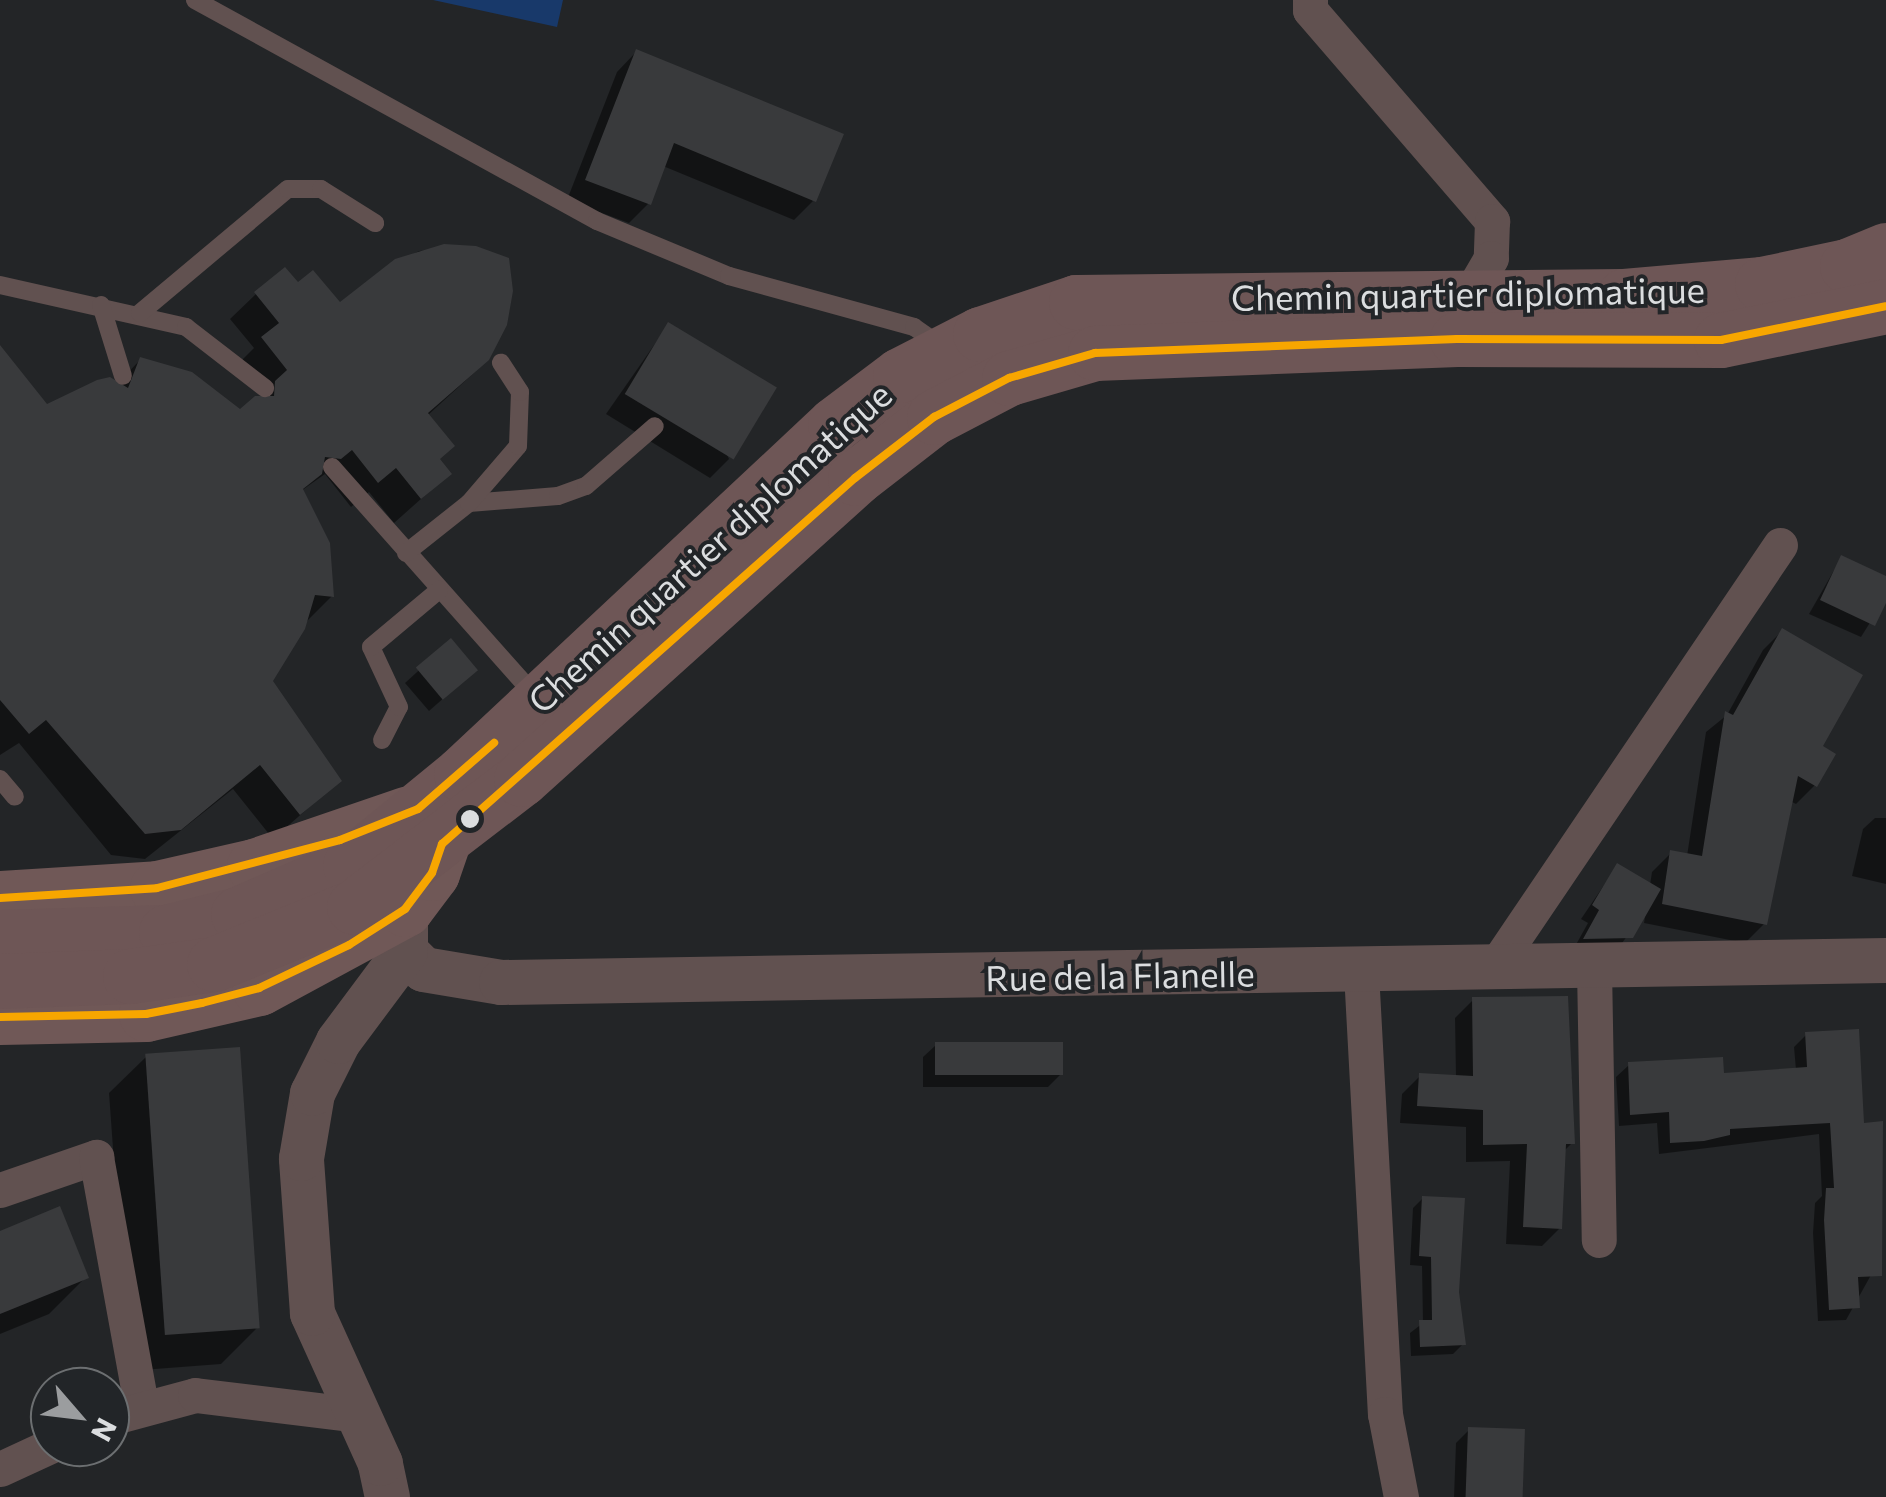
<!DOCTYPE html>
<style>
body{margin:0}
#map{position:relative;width:1886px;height:1497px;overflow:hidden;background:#232527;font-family:Commissioner,sans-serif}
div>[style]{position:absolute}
.green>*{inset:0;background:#18396a}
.shadow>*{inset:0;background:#0007}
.building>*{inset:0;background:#393a3c;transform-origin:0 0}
.service>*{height:18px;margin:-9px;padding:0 9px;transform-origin:9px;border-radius:9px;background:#615150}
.minor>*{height:35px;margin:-17.5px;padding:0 17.5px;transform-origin:17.5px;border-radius:17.5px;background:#615150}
.tertiary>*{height:45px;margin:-22.5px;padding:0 22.5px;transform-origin:22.5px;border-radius:22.5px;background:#615150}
.primary>*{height:55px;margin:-27.5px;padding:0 27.5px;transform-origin:27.5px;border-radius:27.5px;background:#705857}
.trunk>*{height:55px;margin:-27.5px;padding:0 27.5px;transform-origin:27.5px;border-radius:27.5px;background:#6e5656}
.bus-1>*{height:8px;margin:-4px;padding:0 4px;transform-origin:4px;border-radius:4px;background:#f7a600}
.dots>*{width:28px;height:28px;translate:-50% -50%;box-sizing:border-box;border:5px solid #222528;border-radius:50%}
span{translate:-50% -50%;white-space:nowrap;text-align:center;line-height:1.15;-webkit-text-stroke:8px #222528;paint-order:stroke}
.street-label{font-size:35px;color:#dbdddf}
.north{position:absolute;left:30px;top:1367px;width:100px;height:100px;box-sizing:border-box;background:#222528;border:2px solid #6c6f71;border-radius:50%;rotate:118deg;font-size:28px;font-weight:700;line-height:40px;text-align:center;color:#dbdddf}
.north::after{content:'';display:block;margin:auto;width:35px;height:45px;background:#9b9d9f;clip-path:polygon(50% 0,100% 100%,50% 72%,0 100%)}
</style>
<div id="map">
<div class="green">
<i style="clip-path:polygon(433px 0,563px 0,557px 27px)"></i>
</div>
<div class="shadow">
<i style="clip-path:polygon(636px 52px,813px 201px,794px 220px,663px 166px,649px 203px,629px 223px,567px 200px,617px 72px)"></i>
<i style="clip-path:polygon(470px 247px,476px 371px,427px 416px,438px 460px,449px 474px,394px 523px,369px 492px,351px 507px,325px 474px,301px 491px,332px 596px,306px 622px,270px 681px,339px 781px,273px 839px,233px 789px,145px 859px,111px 855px,19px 743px,0 755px,0 368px,47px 407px,117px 384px,140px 360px,240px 412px,264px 399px,237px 365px,254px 348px,230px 319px,256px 294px,297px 286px,339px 306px,386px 268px,419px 251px)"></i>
<i style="clip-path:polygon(668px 325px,729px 459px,710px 478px,606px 414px)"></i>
<i style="clip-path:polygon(1841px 558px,1886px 579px,1886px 597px,1861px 637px,1809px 614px)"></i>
<i style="clip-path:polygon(1782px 631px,1819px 747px,1815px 785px,1796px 804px,1790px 801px,1764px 924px,1745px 943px,1644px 923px,1646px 910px,1617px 950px,1573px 950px,1588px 923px,1581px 919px,1617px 866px,1650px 885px,1652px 872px,1671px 853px,1687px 856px,1706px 732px,1727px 715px,1763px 650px)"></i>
<i style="clip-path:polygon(451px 641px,462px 682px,429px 711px,405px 683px)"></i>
<i style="clip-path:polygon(1875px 818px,1886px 818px,1886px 884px,1852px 876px,1863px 829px)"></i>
<i style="clip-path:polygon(1473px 1000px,1572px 1077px,1572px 1143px,1563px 1152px,1560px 1228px,1542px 1246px,1506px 1244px,1510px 1161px,1466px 1162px,1466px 1127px,1400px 1123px,1402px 1094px,1420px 1076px,1456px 1078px,1455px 1018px)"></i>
<i style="clip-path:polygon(1806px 1035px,1871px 1275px,1846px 1320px,1818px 1321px,1813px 1233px,1815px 1203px,1822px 1196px,1819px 1134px,1659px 1154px,1657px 1123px,1619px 1126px,1616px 1077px,1629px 1065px,1722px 1075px,1796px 1070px,1794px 1047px)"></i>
<i style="clip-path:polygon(936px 1045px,1061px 1074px,1048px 1087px,923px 1087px,923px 1057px)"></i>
<i style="clip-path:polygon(147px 1056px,258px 1327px,221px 1364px,129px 1371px,109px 1093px)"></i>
<i style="clip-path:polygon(1423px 1198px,1457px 1292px,1463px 1344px,1453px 1354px,1411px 1356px,1410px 1333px,1423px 1323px,1422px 1266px,1410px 1265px,1413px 1208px)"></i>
<i style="clip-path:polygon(0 1234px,86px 1277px,49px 1314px,0 1334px)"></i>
<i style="clip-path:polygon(1469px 1430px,1522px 1432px,1516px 1497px,1454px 1497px,1456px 1443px)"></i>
</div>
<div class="building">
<i style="clip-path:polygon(636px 49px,844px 134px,816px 202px,674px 143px,651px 205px,585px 180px)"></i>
<i style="clip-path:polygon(444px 244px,476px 246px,509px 258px,513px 291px,507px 325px,489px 360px,428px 413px,455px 446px,440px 459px,452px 474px,421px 499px,396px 468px,378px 483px,352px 450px,341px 459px,325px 457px,322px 474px,303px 489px,330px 543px,334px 597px,315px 595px,305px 629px,273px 681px,342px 781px,300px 815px,260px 765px,181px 830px,145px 834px,46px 720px,29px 734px,0 700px,0 345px,47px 404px,97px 380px,110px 377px,128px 388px,140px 357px,192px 372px,240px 409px,255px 396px,274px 396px,275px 381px,287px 370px,261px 337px,279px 323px,254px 292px,285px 267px,298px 282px,313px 270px,340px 302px,395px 259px)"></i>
<i style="left:668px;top:322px;width:127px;height:84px;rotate:31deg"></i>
<i style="clip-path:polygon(1841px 555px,1886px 576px,1886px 603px,1875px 626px,1820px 600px)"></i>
<i style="clip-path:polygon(1782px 628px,1863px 675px,1823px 746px,1836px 754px,1817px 787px,1798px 776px,1767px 925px,1662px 904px,1670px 850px,1702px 856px,1725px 711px,1733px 715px)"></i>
<i style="left:451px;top:638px;width:42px;height:46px;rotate:50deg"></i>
<i style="clip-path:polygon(1617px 863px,1661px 889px,1633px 938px,1583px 939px,1599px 910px,1592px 905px)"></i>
<i style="clip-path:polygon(1568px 996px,1575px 1144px,1566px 1144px,1562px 1229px,1523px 1227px,1527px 1144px,1483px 1145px,1483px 1110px,1417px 1106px,1419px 1073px,1473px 1076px,1472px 997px)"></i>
<i style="clip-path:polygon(1859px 1029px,1864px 1123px,1883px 1121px,1882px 1276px,1858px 1277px,1860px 1308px,1829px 1310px,1824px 1220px,1826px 1188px,1834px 1188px,1830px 1123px,1730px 1129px,1730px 1135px,1704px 1141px,1670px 1143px,1669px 1112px,1630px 1115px,1628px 1062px,1723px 1057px,1724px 1073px,1807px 1067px,1805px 1032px)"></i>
<i style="left:935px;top:1042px;width:128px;height:33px"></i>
<i style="left:240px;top:1047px;width:282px;height:95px;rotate:86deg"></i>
<i style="clip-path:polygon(1422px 1196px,1465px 1198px,1459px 1292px,1466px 1345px,1420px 1347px,1419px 1320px,1432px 1320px,1431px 1257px,1419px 1256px)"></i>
<i style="clip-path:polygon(60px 1206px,89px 1278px,0 1314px,0 1231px)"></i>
<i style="left:1468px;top:1427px;width:57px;height:70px;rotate:2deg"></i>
</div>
<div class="service">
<i style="left:195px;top:0;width:459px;rotate:28.8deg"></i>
<i style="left:597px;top:221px;width:143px;rotate:22.6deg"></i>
<i style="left:729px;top:276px;width:192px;rotate:15.4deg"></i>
<i style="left:914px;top:327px;width:32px;rotate:35deg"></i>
<i style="left:0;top:285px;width:191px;rotate:12.7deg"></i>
<i style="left:186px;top:327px;width:100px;rotate:37.7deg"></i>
<i style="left:101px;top:305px;width:74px;rotate:72.8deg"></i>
<i style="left:140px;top:313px;width:193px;rotate:-40deg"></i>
<i style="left:288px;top:189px;width:33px"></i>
<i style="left:321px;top:189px;width:64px;rotate:32.2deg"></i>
<i style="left:332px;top:467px;width:309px;rotate:48.4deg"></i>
<i style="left:469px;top:503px;width:89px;rotate:-4.5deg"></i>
<i style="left:558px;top:496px;width:30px;rotate:-20deg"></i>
<i style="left:586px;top:486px;width:91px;rotate:-41deg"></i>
<i style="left:406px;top:553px;width:80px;rotate:-38.4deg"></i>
<i style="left:469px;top:503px;width:75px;rotate:-49.3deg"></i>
<i style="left:518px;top:446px;width:54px;rotate:-87.9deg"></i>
<i style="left:520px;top:392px;width:35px;rotate:-123deg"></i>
<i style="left:382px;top:740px;width:37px;rotate:-63deg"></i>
<i style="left:399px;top:707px;width:66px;rotate:-115deg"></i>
<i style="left:371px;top:647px;width:89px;rotate:-40deg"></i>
<i style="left:0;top:779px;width:23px;rotate:50deg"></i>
</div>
<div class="minor">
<i style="left:1310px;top:0;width:10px;rotate:90deg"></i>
<i style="left:1310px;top:10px;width:279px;rotate:49.2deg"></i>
<i style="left:1492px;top:221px;width:37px;rotate:92deg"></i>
<i style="left:1491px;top:258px;width:42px;rotate:120.3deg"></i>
<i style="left:1594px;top:967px;width:273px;rotate:89deg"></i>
<i style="left:1493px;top:969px;width:512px;rotate:-55.91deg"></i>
<i style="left:1361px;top:972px;width:443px;rotate:86.9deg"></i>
<i style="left:1385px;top:1414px;width:85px;rotate:79.1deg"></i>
<i style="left:0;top:1190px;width:102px;rotate:-19deg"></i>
<i style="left:96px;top:1157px;width:252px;rotate:79.7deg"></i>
<i style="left:110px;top:1418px;width:88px;rotate:-15.1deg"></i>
<i style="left:195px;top:1395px;width:164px;rotate:7deg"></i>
<i style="left:0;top:1469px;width:55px;rotate:-24.7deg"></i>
</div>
<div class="tertiary">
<i style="left:405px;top:909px;width:42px;rotate:90deg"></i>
<i style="left:405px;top:951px;width:25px;rotate:45deg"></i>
<i style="left:423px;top:969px;width:79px;rotate:9.5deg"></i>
<i style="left:501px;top:982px;width:1385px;rotate:-0.91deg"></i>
<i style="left:387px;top:1497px;width:35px;rotate:-102deg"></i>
<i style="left:380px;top:1463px;width:165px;rotate:-114.4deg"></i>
<i style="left:312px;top:1313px;width:155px;rotate:-94.1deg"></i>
<i style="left:301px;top:1158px;width:66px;rotate:-80.4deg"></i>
<i style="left:312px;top:1093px;width:58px;rotate:-63.4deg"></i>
<i style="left:338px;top:1041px;width:112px;rotate:-53.3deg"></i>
</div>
<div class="primary">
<i style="left:0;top:898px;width:157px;rotate:-3.6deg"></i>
<i style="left:157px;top:888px;width:99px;rotate:-12.8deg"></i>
<i style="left:254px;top:866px;width:161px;rotate:-18.9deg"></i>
<i style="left:0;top:1017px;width:146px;rotate:-1.2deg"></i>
<i style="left:146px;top:1014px;width:116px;rotate:-13deg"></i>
<i style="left:259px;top:988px;width:166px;rotate:-28.4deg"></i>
<i style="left:405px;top:909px;width:45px;rotate:-53.1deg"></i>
<i style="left:432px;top:873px;width:31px;rotate:-71deg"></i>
</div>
<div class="trunk">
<i style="left:0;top:937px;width:166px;rotate:-1.7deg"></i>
<i style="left:166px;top:932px;width:74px;rotate:-14deg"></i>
<i style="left:238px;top:914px;width:122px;rotate:-23.6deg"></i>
<i style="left:350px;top:865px;width:144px;rotate:-39.3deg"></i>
<i style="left:461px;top:774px;width:512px;rotate:-43.1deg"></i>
<i style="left:835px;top:424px;width:81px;rotate:-37deg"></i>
<i style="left:900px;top:375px;width:90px;rotate:-27.1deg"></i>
<i style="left:980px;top:334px;width:101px;rotate:-18.4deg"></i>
<i style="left:1076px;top:302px;width:548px;rotate:-0.63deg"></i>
<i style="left:1624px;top:296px;width:139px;rotate:-5deg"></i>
<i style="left:1762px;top:284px;width:87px;rotate:-12deg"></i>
<i style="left:1847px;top:266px;width:42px;rotate:-22.3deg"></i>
<i style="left:0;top:981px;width:130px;rotate:-2.2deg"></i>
<i style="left:130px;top:976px;width:85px;rotate:-8.1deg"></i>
<i style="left:214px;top:964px;width:151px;rotate:-22.2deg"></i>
<i style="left:354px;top:907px;width:210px;rotate:-37.5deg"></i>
<i style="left:521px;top:779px;width:450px;rotate:-42deg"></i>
<i style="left:855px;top:478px;width:100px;rotate:-37.7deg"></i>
<i style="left:934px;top:417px;width:85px;rotate:-27.5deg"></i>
<i style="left:1009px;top:378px;width:90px;rotate:-16.2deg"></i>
<i style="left:1095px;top:353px;width:362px;rotate:-2.2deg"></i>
<i style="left:1457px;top:339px;width:264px;rotate:0.2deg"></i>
<i style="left:1721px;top:340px;width:168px;rotate:-11.6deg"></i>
</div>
<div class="bus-1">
<i style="left:0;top:898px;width:157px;rotate:-3.6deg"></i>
<i style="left:157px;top:888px;width:189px;rotate:-14.7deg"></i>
<i style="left:340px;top:840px;width:84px;rotate:-21.7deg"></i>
<i style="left:418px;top:809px;width:101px;rotate:-41deg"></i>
<i style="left:0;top:1017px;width:146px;rotate:-1.2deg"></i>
<i style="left:146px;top:1014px;width:57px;rotate:-11.1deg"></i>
<i style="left:202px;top:1003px;width:59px;rotate:-14.7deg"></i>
<i style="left:259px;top:988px;width:100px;rotate:-25.5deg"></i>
<i style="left:349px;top:945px;width:67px;rotate:-32.7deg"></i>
<i style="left:405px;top:909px;width:45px;rotate:-53.1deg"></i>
<i style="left:432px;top:873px;width:31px;rotate:-71deg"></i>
<i style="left:442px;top:844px;width:552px;rotate:-41.55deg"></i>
<i style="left:855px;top:478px;width:100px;rotate:-37.7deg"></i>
<i style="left:934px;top:417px;width:85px;rotate:-27.5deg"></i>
<i style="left:1009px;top:378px;width:90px;rotate:-16.2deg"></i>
<i style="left:1095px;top:353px;width:362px;rotate:-2.2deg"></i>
<i style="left:1457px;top:339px;width:264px;rotate:0.2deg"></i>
<i style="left:1721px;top:340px;width:168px;rotate:-11.6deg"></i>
</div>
<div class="dots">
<i style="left:470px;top:819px;background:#dbdddf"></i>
</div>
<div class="street-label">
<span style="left:1468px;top:293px;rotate:-1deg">Chemin quartier diplomatique</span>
<span style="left:709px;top:547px;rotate:-42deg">Chemin quartier diplomatique</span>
<span style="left:1120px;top:975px;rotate:-1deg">Rue de la Flanelle</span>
</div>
<div class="north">N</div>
</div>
